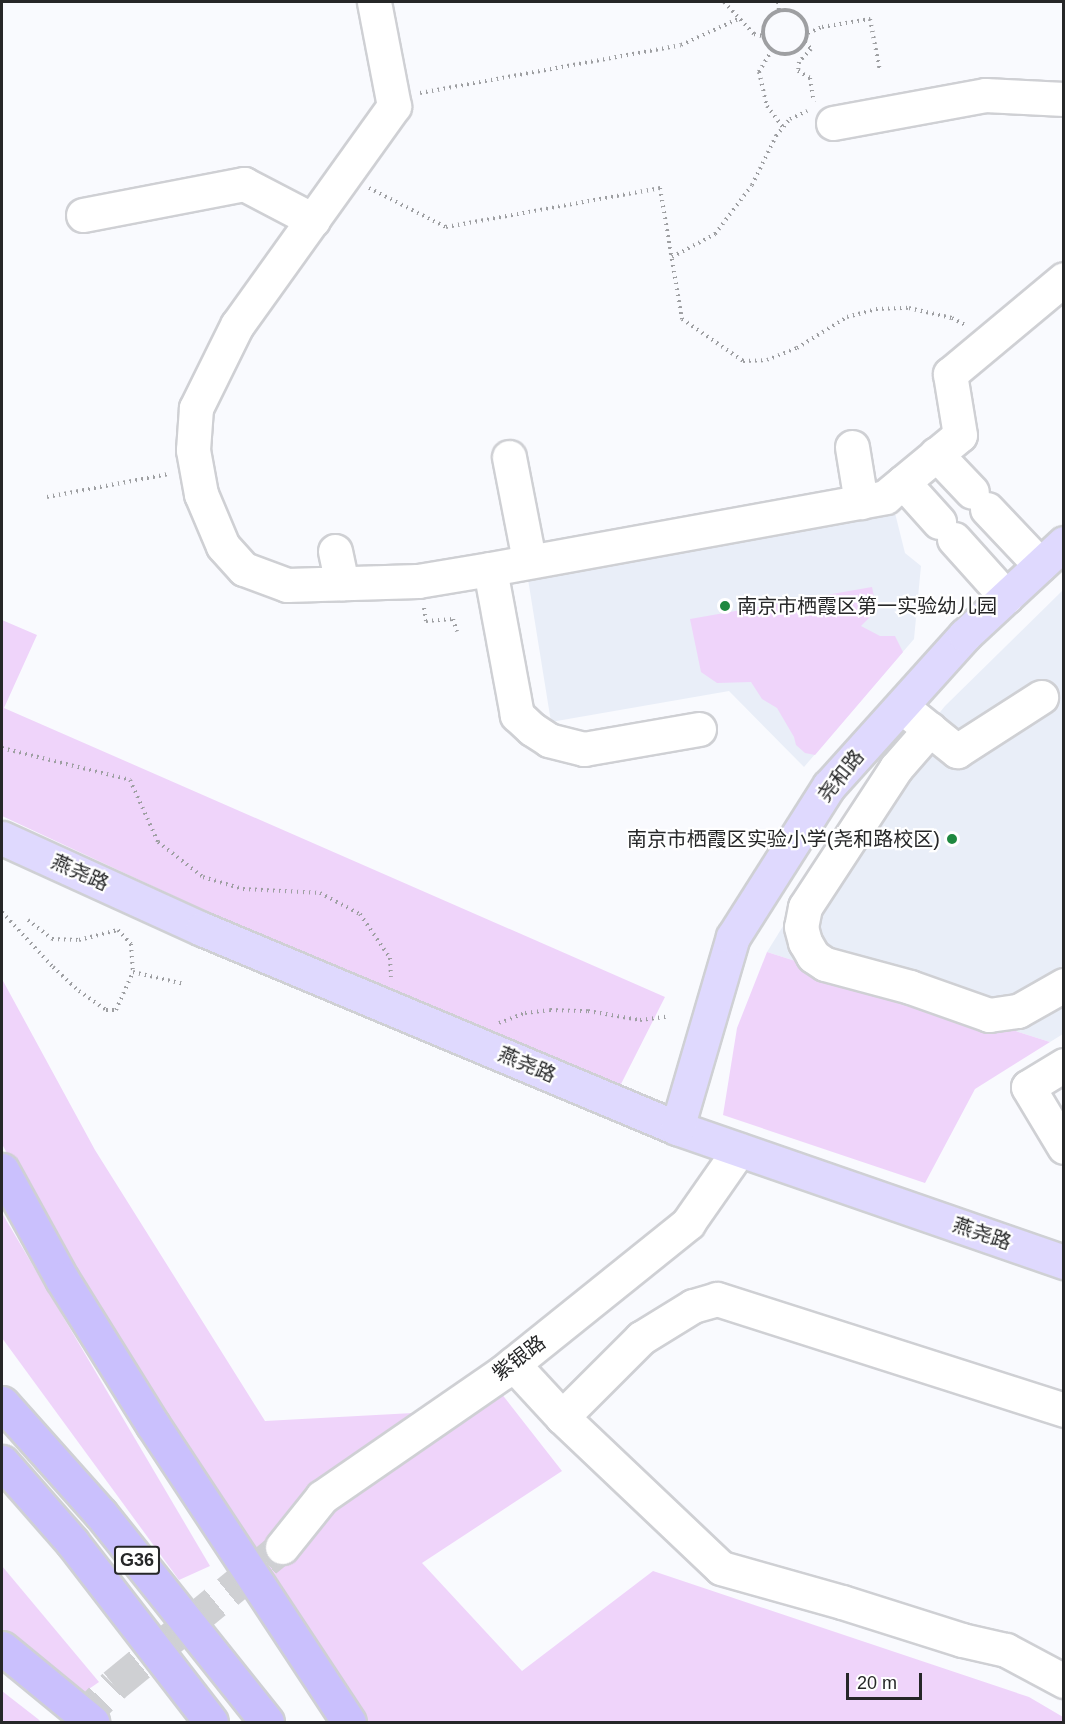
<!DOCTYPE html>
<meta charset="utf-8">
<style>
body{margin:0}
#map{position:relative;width:1065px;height:1724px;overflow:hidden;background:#f9fafe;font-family:Helvetica,"Noto Sans SC",sans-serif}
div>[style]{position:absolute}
.built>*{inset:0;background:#e9eef8}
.green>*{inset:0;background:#efd4fa}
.minor-tunnel>*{height:33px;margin-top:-16.5px;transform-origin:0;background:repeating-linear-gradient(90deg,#cfd0d3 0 33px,transparent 0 49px)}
.path>*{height:4px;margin-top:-2px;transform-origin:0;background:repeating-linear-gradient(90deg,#9e9fa2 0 1.5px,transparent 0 6px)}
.path>.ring{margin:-2px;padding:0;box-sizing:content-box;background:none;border:4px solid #9e9fa2;border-radius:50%}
.roads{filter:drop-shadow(2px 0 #cfd0d4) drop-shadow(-2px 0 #cfd0d4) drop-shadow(0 2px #cfd0d4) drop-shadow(0 -2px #cfd0d4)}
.minor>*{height:33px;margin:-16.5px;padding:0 16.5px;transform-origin:16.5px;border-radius:16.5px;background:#fff}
.major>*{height:33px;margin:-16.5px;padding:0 16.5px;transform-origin:16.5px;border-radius:16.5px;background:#dfd9fe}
.highway>*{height:33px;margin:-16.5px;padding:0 16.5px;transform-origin:16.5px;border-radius:16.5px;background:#cac0fd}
.dots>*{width:16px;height:16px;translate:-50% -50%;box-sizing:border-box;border:3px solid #fff;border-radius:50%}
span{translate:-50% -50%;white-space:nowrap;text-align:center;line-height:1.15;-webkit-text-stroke:4.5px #fff;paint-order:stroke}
.shield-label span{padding:2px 4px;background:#fff;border:2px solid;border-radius:4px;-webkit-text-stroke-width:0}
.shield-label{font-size:18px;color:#262728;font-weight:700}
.poi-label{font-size:20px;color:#262728}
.left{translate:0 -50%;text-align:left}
.right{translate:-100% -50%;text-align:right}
.street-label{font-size:20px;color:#262728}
.frame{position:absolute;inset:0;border:3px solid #262728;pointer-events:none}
.scale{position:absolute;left:846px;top:1673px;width:76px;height:27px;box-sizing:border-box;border:3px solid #262728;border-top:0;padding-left:8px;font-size:18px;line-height:21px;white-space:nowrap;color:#262728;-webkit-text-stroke:4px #fff;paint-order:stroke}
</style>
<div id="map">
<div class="built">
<i style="clip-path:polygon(894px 509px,905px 553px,921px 566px,914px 639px,804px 767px,729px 691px,551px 722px,527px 573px)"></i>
<i style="clip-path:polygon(1063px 590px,1063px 1034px,1050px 1042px,767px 952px,811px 881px,870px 798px,945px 706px)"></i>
</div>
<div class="green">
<i style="clip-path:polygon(872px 587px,877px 610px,861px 626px,880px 636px,895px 636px,903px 652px,815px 755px,805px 753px,796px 745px,794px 737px,777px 708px,762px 699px,751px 682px,717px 683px,701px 672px,690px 619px)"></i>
<i style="clip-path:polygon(2px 620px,37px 635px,4px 708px,665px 997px,620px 1086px,281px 946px,2px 816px)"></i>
<i style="clip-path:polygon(767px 952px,1050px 1042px,975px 1089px,925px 1183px,723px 1115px,737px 1028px)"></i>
<i style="clip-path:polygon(2px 979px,95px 1150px,265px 1421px,413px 1413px,494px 1384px,562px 1471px,422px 1563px,522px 1671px,653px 1571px,1029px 1697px,1063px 1717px,1063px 1722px,366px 1722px,166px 1416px,33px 1202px,2px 1144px)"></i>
<i style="clip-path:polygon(2px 1213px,210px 1566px,179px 1580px,2px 1338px)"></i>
<i style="clip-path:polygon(2px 1566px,99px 1682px,73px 1700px,2px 1642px)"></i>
<i style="clip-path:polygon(2px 1691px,38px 1719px,41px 1722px,2px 1722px)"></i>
</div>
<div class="minor-tunnel">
<i style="left:78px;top:1722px;width:52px;rotate:-45.8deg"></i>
<i style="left:114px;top:1685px;width:217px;rotate:-39.4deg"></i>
</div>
<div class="path">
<i style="left:724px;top:2px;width:44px;rotate:46.8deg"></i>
<i style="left:754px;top:34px;width:9px;rotate:13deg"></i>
<i style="left:778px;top:2px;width:8px;rotate:83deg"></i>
<i class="ring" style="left:763px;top:10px;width:40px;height:40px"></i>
<i style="left:808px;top:33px;width:15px;rotate:-23deg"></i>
<i style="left:822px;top:27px;width:49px;rotate:-9.5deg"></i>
<i style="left:870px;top:19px;width:53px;rotate:79.1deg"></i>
<i style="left:805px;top:42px;width:9px;rotate:49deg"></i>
<i style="left:811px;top:49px;width:18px;rotate:133deg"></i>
<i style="left:799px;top:62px;width:9px;rotate:96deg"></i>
<i style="left:798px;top:71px;width:14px;rotate:30deg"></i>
<i style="left:810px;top:78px;width:24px;rotate:81deg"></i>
<i style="left:772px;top:50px;width:26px;rotate:121deg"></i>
<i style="left:759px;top:72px;width:35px;rotate:77deg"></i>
<i style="left:767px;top:106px;width:26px;rotate:53deg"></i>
<i style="left:420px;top:93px;width:265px;rotate:-10.4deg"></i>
<i style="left:681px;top:45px;width:63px;rotate:-24.5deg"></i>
<i style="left:369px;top:188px;width:86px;rotate:26.9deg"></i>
<i style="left:446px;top:227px;width:218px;rotate:-10.3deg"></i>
<i style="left:660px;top:188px;width:133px;rotate:80.5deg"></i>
<i style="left:682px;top:319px;width:74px;rotate:34.5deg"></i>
<i style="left:743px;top:361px;width:24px;rotate:-2deg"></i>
<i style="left:767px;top:360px;width:32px;rotate:-22deg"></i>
<i style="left:797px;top:348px;width:59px;rotate:-31.8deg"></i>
<i style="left:847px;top:317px;width:30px;rotate:-15deg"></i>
<i style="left:876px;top:309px;width:33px;rotate:-2deg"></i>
<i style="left:909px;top:308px;width:44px;rotate:13.1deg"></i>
<i style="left:952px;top:318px;width:15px;rotate:28deg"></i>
<i style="left:672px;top:257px;width:49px;rotate:-28.1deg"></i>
<i style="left:715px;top:234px;width:61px;rotate:-52.9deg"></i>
<i style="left:752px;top:185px;width:55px;rotate:-63.9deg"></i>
<i style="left:776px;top:136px;width:22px;rotate:-51deg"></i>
<i style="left:790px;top:119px;width:19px;rotate:-25deg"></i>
<i style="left:47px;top:497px;width:124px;rotate:-10.7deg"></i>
<i style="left:424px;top:608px;width:13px;rotate:81deg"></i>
<i style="left:426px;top:621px;width:27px;rotate:-4deg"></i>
<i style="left:453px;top:619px;width:13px;rotate:72deg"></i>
<i style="left:2px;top:748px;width:132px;rotate:14deg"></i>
<i style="left:130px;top:780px;width:68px;rotate:65.7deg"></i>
<i style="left:158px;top:842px;width:57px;rotate:37.9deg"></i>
<i style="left:203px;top:877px;width:42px;rotate:16.7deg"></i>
<i style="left:243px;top:889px;width:77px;rotate:3deg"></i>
<i style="left:320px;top:893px;width:45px;rotate:27.7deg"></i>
<i style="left:360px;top:914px;width:53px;rotate:55.7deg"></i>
<i style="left:390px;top:958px;width:19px;rotate:87deg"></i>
<i style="left:2px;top:912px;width:75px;rotate:47.2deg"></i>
<i style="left:53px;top:967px;width:35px;rotate:43deg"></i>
<i style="left:79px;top:991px;width:33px;rotate:35deg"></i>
<i style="left:106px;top:1010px;width:10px"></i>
<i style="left:116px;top:1010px;width:42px;rotate:-65.9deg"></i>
<i style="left:133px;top:972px;width:52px;rotate:13.2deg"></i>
<i style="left:28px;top:920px;width:31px;rotate:38deg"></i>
<i style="left:52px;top:939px;width:27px;rotate:2deg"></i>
<i style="left:79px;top:940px;width:40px;rotate:-14.4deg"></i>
<i style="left:118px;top:930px;width:19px;rotate:47deg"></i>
<i style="left:131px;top:944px;width:28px;rotate:86deg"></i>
<i style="left:499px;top:1023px;width:28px;rotate:-21deg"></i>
<i style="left:525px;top:1013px;width:25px;rotate:-7deg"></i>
<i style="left:550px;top:1010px;width:38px;rotate:2deg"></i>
<i style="left:588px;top:1011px;width:53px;rotate:9.8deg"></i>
<i style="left:640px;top:1020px;width:26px;rotate:-7deg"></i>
</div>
<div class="roads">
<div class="minor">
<i style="left:374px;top:2px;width:106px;rotate:79.1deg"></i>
<i style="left:394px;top:106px;width:269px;rotate:125.6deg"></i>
<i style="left:237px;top:325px;width:93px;rotate:116.3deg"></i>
<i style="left:196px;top:408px;width:42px;rotate:94.1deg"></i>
<i style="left:193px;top:450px;width:45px;rotate:79.7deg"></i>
<i style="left:201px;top:494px;width:56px;rotate:67.1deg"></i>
<i style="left:223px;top:546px;width:31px;rotate:48deg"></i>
<i style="left:244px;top:569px;width:46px;rotate:20.4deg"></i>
<i style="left:287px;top:585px;width:131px;rotate:-1.7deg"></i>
<i style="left:418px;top:581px;width:73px;rotate:-9.5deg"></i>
<i style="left:833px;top:123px;width:155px;rotate:-10.4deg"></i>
<i style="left:985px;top:95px;width:79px;rotate:2.9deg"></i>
<i style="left:83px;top:215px;width:164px;rotate:-10.9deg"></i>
<i style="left:244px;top:184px;width:78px;rotate:27.6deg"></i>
<i style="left:852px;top:447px;width:56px;rotate:80.7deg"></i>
<i style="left:936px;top:454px;width:52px;rotate:46.5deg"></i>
<i style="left:509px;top:457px;width:105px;rotate:79deg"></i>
<i style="left:903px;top:482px;width:54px;rotate:48deg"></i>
<i style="left:987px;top:509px;width:77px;rotate:46.6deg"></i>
<i style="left:954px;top:539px;width:78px;rotate:48.1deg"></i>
<i style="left:335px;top:551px;width:33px;rotate:78deg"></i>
<i style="left:912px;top:715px;width:58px;rotate:38.7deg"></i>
<i style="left:957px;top:751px;width:100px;rotate:-32.7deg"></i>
<i style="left:699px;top:729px;width:117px;rotate:170.1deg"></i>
<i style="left:584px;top:749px;width:36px;rotate:-166deg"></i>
<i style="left:549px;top:740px;width:20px;rotate:-147deg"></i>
<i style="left:532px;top:729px;width:21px;rotate:-137deg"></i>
<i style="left:517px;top:715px;width:148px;rotate:-100.5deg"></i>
<i style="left:490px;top:569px;width:402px;rotate:-10.3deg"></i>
<i style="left:885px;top:497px;width:97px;rotate:-39.6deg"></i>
<i style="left:960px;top:435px;width:62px;rotate:-99.3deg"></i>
<i style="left:950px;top:374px;width:148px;rotate:-39.8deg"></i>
<i style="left:930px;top:729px;width:52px;rotate:131.1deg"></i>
<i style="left:896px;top:768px;width:166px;rotate:123.2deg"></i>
<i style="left:805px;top:907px;width:20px;rotate:101deg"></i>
<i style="left:801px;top:927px;width:16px;rotate:75deg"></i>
<i style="left:805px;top:942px;width:16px;rotate:60deg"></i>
<i style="left:813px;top:956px;width:14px;rotate:34deg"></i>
<i style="left:825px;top:964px;width:88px;rotate:15.1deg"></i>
<i style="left:910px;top:987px;width:84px;rotate:19.5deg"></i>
<i style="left:989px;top:1015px;width:29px;rotate:-8deg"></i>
<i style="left:1018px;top:1011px;width:53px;rotate:-29.5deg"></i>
<i style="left:1064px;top:1065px;width:42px;rotate:148.6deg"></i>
<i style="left:1028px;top:1087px;width:70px;rotate:59deg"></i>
<i style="left:513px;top:1364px;width:72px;rotate:47.2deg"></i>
<i style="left:562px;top:1417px;width:219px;rotate:43.5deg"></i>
<i style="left:721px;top:1568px;width:126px;rotate:15.7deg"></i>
<i style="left:842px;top:1602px;width:126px;rotate:17.6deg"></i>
<i style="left:962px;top:1640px;width:45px;rotate:12.8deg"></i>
<i style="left:1006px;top:1650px;width:66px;rotate:28.1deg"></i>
<i style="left:562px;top:1417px;width:112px;rotate:-45deg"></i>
<i style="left:641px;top:1338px;width:61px;rotate:-31.6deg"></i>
<i style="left:693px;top:1306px;width:25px;rotate:-16deg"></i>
<i style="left:717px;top:1299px;width:364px;rotate:17.7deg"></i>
<i style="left:282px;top:1547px;width:64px;rotate:-51.3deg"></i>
<i style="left:322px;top:1497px;width:220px;rotate:-34.6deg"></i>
<i style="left:503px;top:1372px;width:238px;rotate:-38.8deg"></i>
<i style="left:688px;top:1223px;width:89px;rotate:-55.1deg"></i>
</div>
<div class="major">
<i style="left:2px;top:838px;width:220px;rotate:24.5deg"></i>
<i style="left:202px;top:929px;width:515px;rotate:22.73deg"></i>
<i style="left:677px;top:1128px;width:410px;rotate:19.1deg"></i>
<i style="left:677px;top:1128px;width:199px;rotate:-73.7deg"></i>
<i style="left:733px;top:937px;width:179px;rotate:-57.6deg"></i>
<i style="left:829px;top:786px;width:203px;rotate:-48deg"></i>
<i style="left:965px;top:635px;width:135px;rotate:-42.9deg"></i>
</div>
<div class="highway">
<i style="left:2px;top:1170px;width:124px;rotate:61.2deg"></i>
<i style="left:62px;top:1279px;width:172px;rotate:58.1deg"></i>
<i style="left:153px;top:1425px;width:356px;rotate:56.6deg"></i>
<i style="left:2px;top:1403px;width:149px;rotate:48.3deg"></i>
<i style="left:101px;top:1514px;width:266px;rotate:51.4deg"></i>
<i style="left:2px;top:1462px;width:106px;rotate:48.8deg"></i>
<i style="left:72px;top:1542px;width:227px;rotate:52.3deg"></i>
<i style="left:2px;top:1648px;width:117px;rotate:39.4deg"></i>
</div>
</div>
<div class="dots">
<i style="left:725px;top:606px;background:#1e883f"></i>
<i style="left:952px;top:839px;background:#1e883f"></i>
</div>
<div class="shield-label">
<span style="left:137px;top:1560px">G36</span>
</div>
<div class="poi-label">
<span class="left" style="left:737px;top:606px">南京市栖霞区第一实验幼儿园</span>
<span class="right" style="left:940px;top:839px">南京市栖霞区实验小学(尧和路校区)</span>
</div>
<div class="street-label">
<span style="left:841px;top:776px;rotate:-51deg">尧和路</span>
<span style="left:80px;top:873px;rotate:24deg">燕尧路</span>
<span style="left:527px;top:1065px;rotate:23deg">燕尧路</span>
<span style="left:982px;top:1234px;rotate:19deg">燕尧路</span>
<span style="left:519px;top:1358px;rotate:-37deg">紫银路</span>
</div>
<div class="frame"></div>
<div class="scale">20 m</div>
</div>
